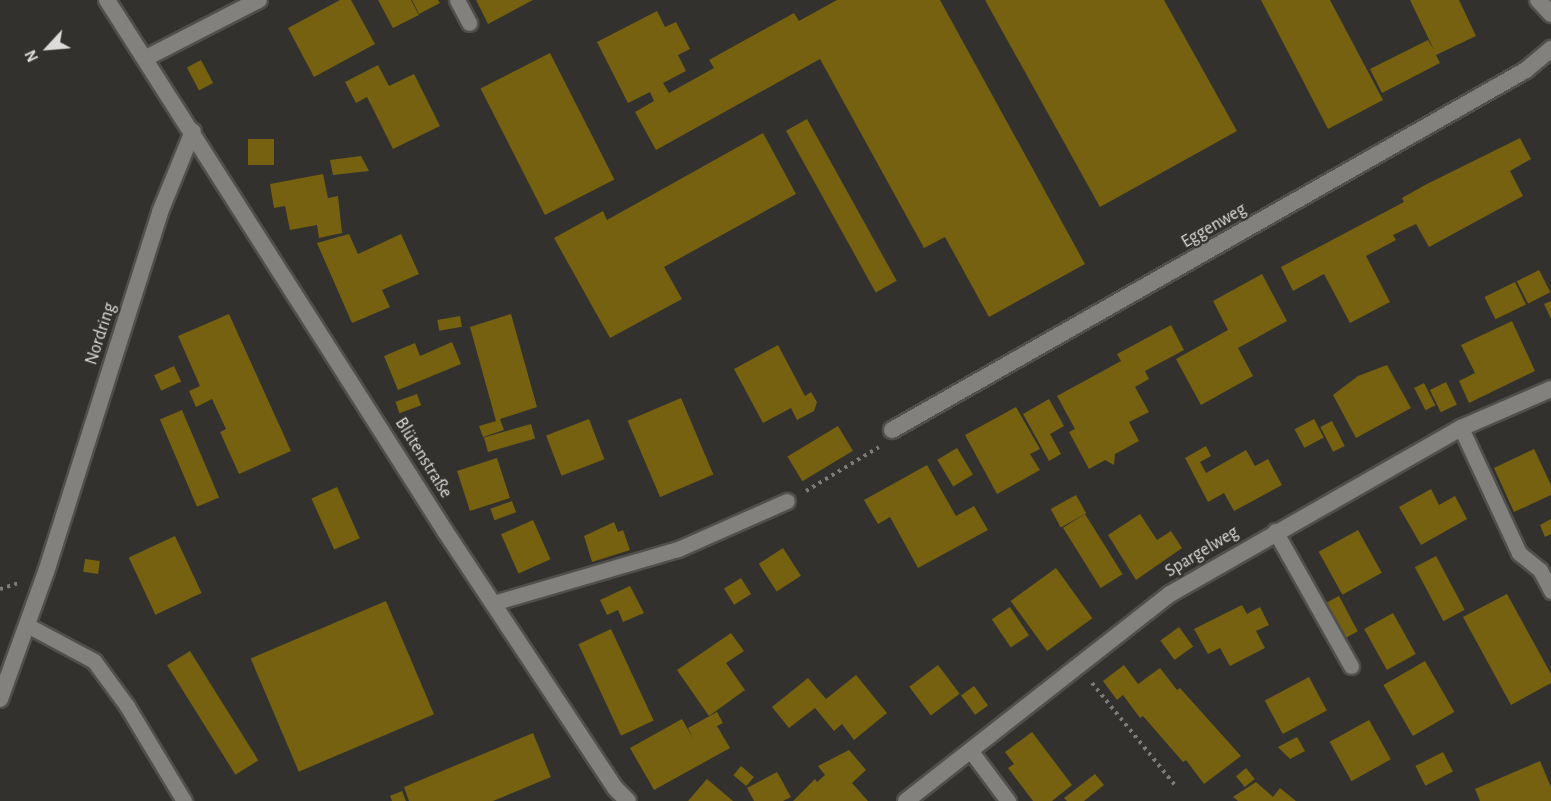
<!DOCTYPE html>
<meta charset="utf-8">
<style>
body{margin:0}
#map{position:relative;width:1551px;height:801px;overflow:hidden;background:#32312d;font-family:"Alegreya Sans",sans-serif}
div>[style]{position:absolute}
.building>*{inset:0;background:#756110;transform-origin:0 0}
.path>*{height:4px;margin-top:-2px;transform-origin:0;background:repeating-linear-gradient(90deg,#7d7c79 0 3px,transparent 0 7.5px)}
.roads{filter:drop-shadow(2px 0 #504f4c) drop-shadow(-2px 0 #504f4c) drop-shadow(0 2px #504f4c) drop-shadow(0 -2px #504f4c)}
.service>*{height:15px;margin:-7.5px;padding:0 7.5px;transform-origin:7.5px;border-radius:7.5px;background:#82817d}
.minor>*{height:16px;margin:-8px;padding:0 8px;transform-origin:8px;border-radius:8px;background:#82817d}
span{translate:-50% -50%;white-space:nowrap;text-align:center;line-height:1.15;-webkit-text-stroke:4.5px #32312d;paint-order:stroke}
.street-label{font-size:18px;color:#dcdbd9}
.north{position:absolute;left:18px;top:18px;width:60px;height:60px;-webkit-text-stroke:4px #32312d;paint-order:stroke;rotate:244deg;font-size:16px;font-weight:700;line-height:24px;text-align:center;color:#dcdbd9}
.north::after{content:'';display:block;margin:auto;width:21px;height:27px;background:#dcdbd9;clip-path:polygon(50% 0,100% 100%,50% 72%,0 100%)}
</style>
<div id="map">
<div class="building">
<i style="clip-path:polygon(340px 0,351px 0,375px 44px,314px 77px,288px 28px)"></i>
<i style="clip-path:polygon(378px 0,411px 0,419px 15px,393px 28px)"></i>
<i style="clip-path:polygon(412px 0,438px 0,440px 3px,419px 14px)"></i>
<i style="clip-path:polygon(476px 0,533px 0,488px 24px)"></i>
<i style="clip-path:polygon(837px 0,940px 0,1085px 264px,989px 317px,945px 237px,924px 248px,820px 59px,656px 150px,635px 112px,654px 101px,650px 92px,628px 103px,597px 42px,657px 11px,665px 27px,676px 22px,690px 49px,678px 55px,686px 71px,663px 83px,669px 93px,714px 68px,709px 60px,794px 13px,799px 21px)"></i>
<i style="clip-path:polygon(985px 0,1164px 0,1237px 131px,1100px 207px)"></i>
<i style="clip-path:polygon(1261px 0,1330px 0,1383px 100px,1328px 129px)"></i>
<i style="clip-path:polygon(1410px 0,1459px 0,1476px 36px,1436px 55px,1440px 63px,1382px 93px,1370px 69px,1428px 40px,1434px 50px)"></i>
<i style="left:550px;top:53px;width:142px;height:78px;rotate:63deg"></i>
<i style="left:201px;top:60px;width:26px;height:16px;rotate:62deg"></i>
<i style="clip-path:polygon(378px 65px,389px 86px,414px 74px,440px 126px,393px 149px,367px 97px,356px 103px,345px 82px)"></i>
<i style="left:807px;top:119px;width:185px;height:24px;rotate:61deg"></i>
<i style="clip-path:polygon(763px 133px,796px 194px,664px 267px,682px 299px,610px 338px,554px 238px,603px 211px,607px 220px)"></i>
<i style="clip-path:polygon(1520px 138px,1531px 159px,1510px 171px,1523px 196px,1429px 247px,1416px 224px,1393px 235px,1396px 240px,1366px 256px,1390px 302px,1350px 323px,1324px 274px,1293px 291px,1281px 267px,1404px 202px,1402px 198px,1425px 185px)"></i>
<i style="left:274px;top:139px;width:26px;height:26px;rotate:90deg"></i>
<i style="clip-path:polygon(361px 156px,369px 171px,333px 175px,330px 160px)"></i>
<i style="clip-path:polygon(323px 174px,328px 198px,338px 196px,342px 233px,319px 238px,317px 225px,290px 230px,285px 206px,274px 208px,270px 184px)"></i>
<i style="clip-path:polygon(349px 234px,358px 254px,401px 234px,419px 274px,382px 290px,390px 307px,352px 323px,317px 243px)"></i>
<i style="left:1539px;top:270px;width:25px;height:25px;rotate:63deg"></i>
<i style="clip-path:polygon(1262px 274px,1287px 321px,1238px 348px,1253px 376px,1201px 405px,1176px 359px,1228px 330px,1213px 301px)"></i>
<i style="left:1515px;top:282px;width:25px;height:34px;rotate:64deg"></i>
<i style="clip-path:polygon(1551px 301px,1551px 319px,1544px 304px)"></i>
<i style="clip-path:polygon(229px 314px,291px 451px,239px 474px,220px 432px,226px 429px,212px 399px,196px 407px,189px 391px,200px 386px,178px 336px)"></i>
<i style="clip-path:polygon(511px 314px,537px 407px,500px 419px,504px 430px,483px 437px,479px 426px,496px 421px,470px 327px)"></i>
<i style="left:460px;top:316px;width:11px;height:23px;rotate:80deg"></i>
<i style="clip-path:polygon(1512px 321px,1535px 371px,1469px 403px,1459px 381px,1475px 373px,1461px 345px)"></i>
<i style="clip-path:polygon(1171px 325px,1184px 350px,1145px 371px,1149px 379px,1135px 387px,1149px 412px,1129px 422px,1139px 441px,1115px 454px,1114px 465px,1105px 460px,1089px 469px,1069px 432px,1075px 429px,1057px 396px,1121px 361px,1117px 354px)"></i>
<i style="clip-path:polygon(452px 342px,461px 364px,398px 390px,384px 356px,415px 343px,420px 356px)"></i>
<i style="clip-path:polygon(778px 345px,805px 396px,811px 392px,817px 402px,814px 411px,797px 420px,791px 408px,763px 423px,734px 369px)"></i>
<i style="clip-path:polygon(1387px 365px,1411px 408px,1356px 438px,1333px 395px,1358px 376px)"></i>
<i style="left:174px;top:366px;width:17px;height:22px;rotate:65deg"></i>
<i style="left:1446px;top:382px;width:25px;height:18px;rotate:64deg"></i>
<i style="left:1424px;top:383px;width:25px;height:11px;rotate:63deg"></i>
<i style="left:417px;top:394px;width:12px;height:23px;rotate:70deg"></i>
<i style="left:681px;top:398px;width:83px;height:58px;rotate:67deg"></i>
<i style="clip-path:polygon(1049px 399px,1064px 426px,1050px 434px,1061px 454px,1049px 461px,1023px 414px)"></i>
<i style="clip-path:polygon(1016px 407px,1040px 449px,1030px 454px,1040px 470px,997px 494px,965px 435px)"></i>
<i style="left:182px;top:410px;width:95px;height:24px;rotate:67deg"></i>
<i style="left:589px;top:419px;width:43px;height:46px;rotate:69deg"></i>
<i style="left:1314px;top:419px;width:21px;height:22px;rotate:62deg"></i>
<i style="left:1332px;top:421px;width:28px;height:13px;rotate:63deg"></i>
<i style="left:531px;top:424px;width:15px;height:49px;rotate:74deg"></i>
<i style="left:838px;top:426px;width:29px;height:59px;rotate:59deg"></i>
<i style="clip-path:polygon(1206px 446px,1211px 456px,1200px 462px,1206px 473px,1246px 450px,1255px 466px,1268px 459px,1282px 485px,1234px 511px,1224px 493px,1208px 502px,1185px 458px)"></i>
<i style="left:957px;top:448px;width:31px;height:23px;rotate:59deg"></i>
<i style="clip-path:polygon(1534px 449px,1551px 485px,1551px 495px,1514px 512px,1494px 468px)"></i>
<i style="left:497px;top:458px;width:42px;height:42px;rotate:72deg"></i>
<i style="clip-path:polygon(927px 465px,956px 516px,974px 506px,988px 530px,918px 568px,890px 517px,878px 524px,864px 500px)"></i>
<i style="left:337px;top:487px;width:56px;height:28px;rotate:66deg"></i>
<i style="clip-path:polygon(1431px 489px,1439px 505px,1455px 496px,1467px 519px,1421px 545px,1399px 507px)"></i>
<i style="left:1076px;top:495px;width:21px;height:29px;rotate:61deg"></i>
<i style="left:512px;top:501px;width:12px;height:23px;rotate:70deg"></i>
<i style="left:1085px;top:514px;width:71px;height:26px;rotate:58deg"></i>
<i style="clip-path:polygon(1140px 514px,1157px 540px,1171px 531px,1182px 548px,1136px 580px,1108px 535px)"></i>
<i style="clip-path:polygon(1551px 519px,1551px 534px,1545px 537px,1540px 525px)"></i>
<i style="left:533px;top:520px;width:43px;height:35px;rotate:66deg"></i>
<i style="clip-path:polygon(614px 522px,618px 532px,623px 530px,630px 550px,592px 562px,584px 536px)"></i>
<i style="left:1358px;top:530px;width:49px;height:45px;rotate:61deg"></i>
<i style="left:175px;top:536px;width:63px;height:51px;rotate:65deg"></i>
<i style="left:783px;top:548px;width:33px;height:29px;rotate:57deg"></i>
<i style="left:1436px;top:556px;width:61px;height:24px;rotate:62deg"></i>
<i style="left:85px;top:559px;width:15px;height:13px;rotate:8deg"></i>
<i style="left:1056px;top:568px;width:62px;height:56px;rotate:54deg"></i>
<i style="left:741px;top:578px;width:19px;height:20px;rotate:58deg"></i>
<i style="clip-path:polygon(630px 586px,644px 613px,623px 622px,618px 610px,607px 615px,600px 600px)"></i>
<i style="clip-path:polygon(1507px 594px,1551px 674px,1551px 683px,1511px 705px,1463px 617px)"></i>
<i style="left:1339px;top:596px;width:40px;height:14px;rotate:62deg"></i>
<i style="left:386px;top:601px;width:123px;height:147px;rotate:67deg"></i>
<i style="clip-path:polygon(1242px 605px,1247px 614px,1260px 607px,1269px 625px,1256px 631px,1265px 648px,1230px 666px,1220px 648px,1208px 654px,1194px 629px)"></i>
<i style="left:1010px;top:607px;width:34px;height:22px;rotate:56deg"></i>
<i style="left:1393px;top:613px;width:47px;height:33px;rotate:61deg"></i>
<i style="left:1179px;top:627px;width:24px;height:23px;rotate:54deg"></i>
<i style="left:611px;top:629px;width:101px;height:36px;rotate:65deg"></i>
<i style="clip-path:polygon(731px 633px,744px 651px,726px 663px,745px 690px,709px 716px,677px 670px)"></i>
<i style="left:190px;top:651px;width:129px;height:27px;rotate:58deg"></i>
<i style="left:1425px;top:661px;width:59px;height:48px;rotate:60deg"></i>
<i style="left:938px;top:665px;width:36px;height:36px;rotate:53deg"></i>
<i style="clip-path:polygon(1124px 665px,1138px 684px,1160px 668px,1177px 690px,1180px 688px,1241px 756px,1204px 784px,1186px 760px,1183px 762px,1143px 716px,1140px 718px,1123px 695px,1117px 700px,1103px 681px)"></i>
<i style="clip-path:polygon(856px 675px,887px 713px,854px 740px,842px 724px,834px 731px,815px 708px,789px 728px,772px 707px,808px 678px,826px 699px)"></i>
<i style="left:1309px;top:677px;width:38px;height:50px;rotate:62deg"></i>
<i style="left:974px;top:686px;width:24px;height:16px;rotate:54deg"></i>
<i style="clip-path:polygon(717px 712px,723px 723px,717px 726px,730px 748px,654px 790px,630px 748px,682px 719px,694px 740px,688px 728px)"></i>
<i style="left:1369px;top:720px;width:45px;height:45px;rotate:61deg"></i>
<i style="clip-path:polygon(1032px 732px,1072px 785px,1052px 801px,1033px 801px,1008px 768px,1014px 764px,1005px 752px)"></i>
<i style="clip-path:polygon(533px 733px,551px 777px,493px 801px,409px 801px,404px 787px)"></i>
<i style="clip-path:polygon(1297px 737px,1305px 751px,1290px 759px,1278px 747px)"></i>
<i style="clip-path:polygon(849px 750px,866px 770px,852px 783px,868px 801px,793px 801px,815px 779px,817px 782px,825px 775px,818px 766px)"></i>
<i style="left:1443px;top:752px;width:22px;height:31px;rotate:63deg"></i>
<i style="clip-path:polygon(1540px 761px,1551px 787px,1551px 801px,1480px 801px,1475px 789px)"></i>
<i style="left:741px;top:766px;width:17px;height:12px;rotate:40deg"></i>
<i style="left:1246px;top:768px;width:14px;height:13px;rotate:51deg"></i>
<i style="clip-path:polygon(777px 772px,791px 797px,783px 801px,754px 801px,747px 788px)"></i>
<i style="clip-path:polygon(1095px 774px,1104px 785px,1084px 801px,1067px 801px,1064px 798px)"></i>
<i style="clip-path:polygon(707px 779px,733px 801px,688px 801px)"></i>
<i style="clip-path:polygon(1256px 782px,1273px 797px,1280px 788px,1296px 801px,1238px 801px,1233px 797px)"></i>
<i style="clip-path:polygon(402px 791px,406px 801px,392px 801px,390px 796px)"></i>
</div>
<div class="path">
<i style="left:806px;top:491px;width:85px;rotate:-31.1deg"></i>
<i style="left:0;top:589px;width:19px;rotate:-18deg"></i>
<i style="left:1092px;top:683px;width:132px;rotate:50.9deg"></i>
</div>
<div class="roads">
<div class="service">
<i style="left:457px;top:0;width:26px;rotate:62deg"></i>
<i style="left:1461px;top:428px;width:138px;rotate:65.1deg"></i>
<i style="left:1519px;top:553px;width:27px;rotate:39deg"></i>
<i style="left:1540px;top:570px;width:24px;rotate:62deg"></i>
<i style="left:1275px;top:531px;width:155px;rotate:60.6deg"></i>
<i style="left:493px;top:603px;width:193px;rotate:-16.3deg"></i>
<i style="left:678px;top:549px;width:119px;rotate:-23.8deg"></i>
<i style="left:27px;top:625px;width:76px;rotate:28.2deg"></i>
<i style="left:94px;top:661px;width:56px;rotate:53.7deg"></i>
<i style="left:127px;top:706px;width:111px;rotate:59deg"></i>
<i style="left:970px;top:750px;width:64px;rotate:53.3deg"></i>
</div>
<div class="minor">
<i style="left:107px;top:0;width:629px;rotate:57.52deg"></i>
<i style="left:445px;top:531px;width:308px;rotate:56.5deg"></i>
<i style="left:615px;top:788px;width:18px;rotate:45deg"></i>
<i style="left:1538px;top:0;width:19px;rotate:47deg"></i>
<i style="left:146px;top:58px;width:127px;rotate:-27.2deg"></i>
<i style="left:892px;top:430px;width:729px;rotate:-29.59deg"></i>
<i style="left:1526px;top:70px;width:33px;rotate:-40deg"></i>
<i style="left:0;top:699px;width:135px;rotate:-70.1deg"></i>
<i style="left:46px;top:572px;width:378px;rotate:-72.4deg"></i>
<i style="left:160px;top:212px;width:87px;rotate:-67.8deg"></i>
<i style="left:906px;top:801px;width:335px;rotate:-38.1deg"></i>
<i style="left:1170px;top:594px;width:335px;rotate:-29.7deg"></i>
<i style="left:1461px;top:428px;width:98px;rotate:-23.4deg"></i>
</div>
</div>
<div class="street-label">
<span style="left:1214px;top:226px;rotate:-30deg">Eggenweg</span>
<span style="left:101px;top:334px;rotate:-72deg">Nordring</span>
<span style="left:423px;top:458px;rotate:58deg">Blütenstraße</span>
<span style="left:1202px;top:552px;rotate:-31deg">Spargelweg</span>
</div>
<div class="north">N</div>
</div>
